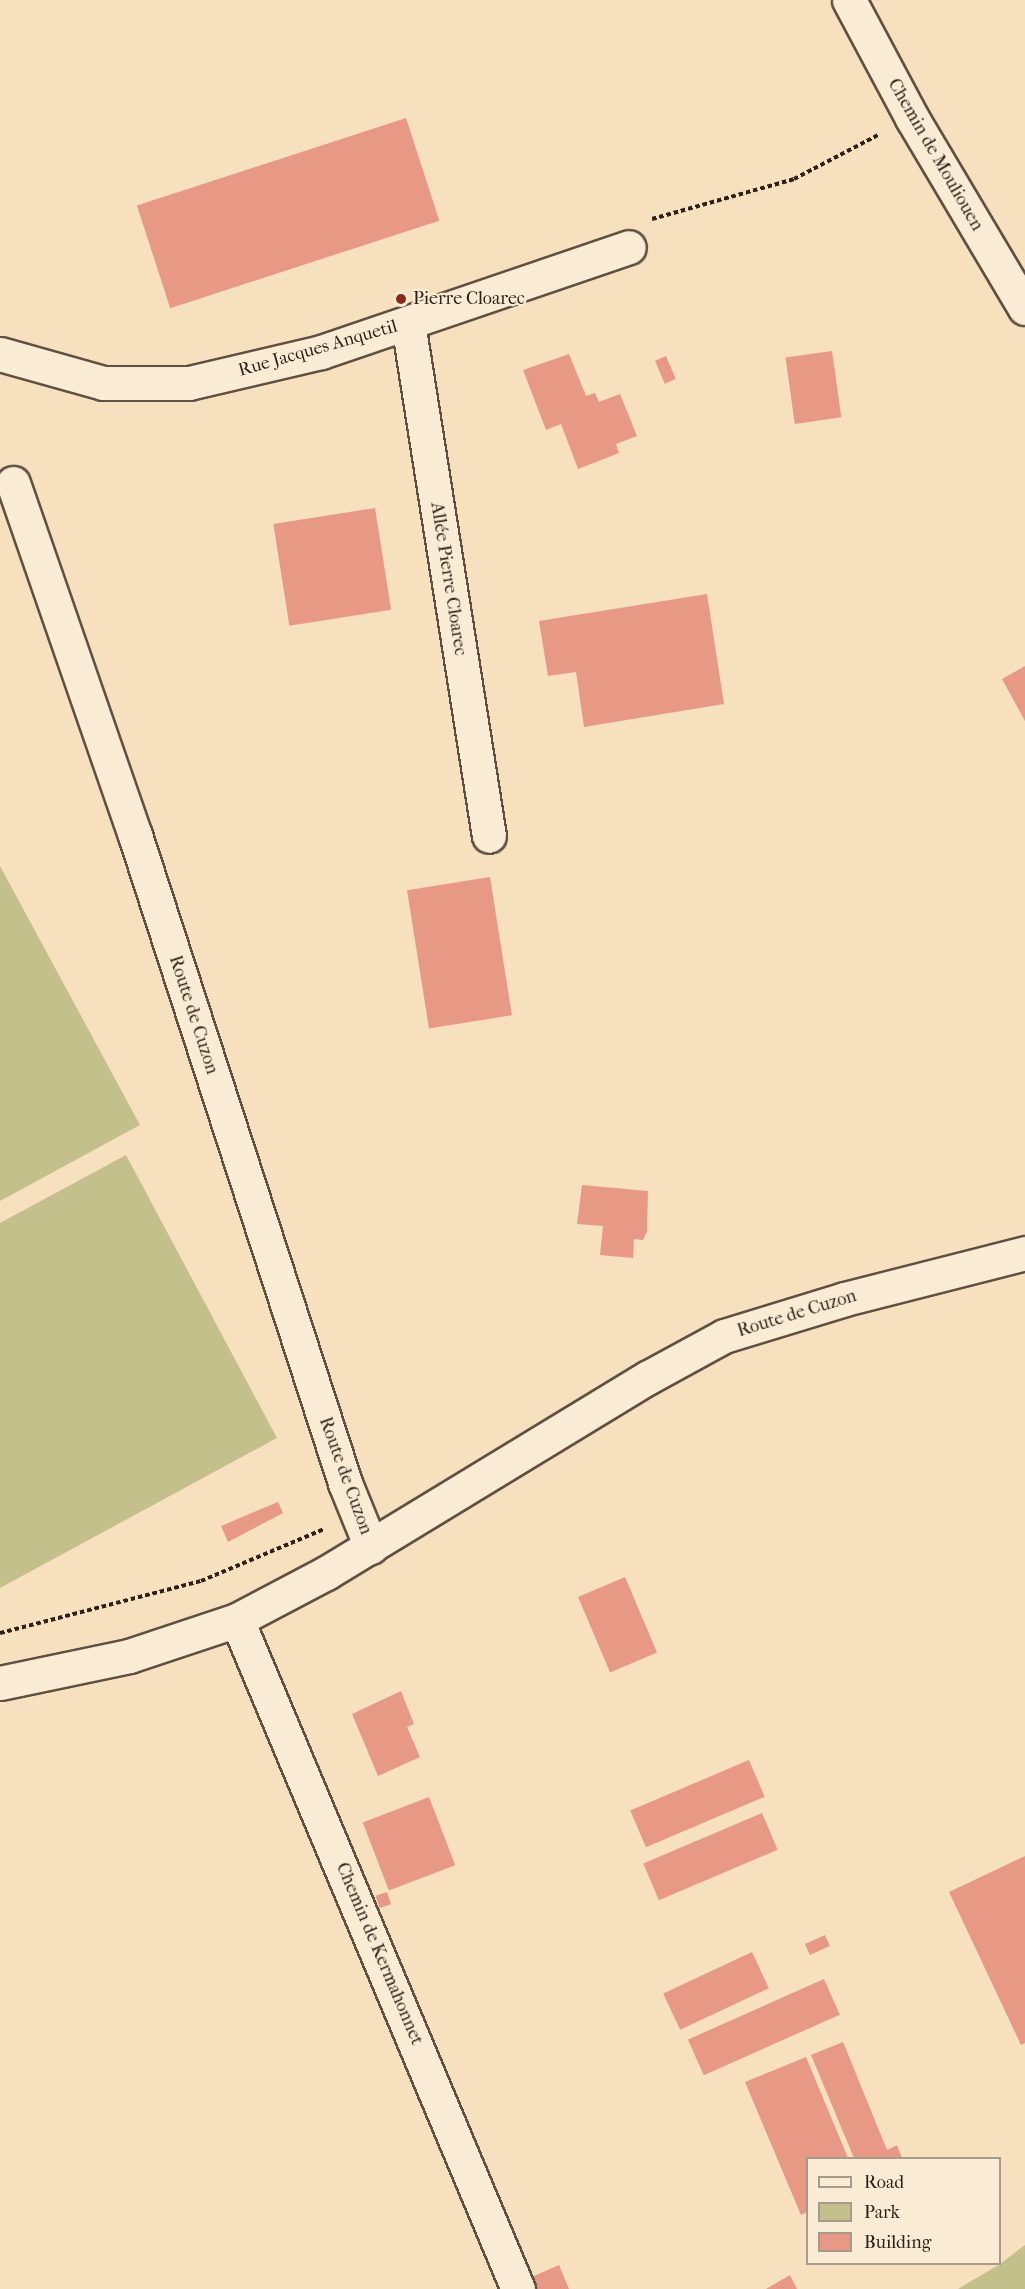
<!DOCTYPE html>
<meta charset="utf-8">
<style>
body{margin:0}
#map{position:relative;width:1025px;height:2289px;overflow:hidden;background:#f7e0bd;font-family:"IM FELL French Canon",serif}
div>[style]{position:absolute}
.green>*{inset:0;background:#c4c08c}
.building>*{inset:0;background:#e89986;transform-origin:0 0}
.path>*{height:4px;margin-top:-2px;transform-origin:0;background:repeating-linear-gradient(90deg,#2c2018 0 4.5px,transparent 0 7.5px)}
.roads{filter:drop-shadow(2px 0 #5f5041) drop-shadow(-2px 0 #5f5041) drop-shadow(0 2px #5f5041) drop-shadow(0 -2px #5f5041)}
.street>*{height:33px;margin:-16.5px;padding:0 16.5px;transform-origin:16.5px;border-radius:16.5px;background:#faebd4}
.dots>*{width:16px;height:16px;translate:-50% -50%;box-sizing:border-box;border:3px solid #faebd4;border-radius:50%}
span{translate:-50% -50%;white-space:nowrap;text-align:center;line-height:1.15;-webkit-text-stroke:4.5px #faebd4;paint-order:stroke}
.street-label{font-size:18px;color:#2c2018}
.poi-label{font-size:18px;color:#2c2018}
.left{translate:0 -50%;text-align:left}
.legend{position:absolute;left:806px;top:2157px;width:195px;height:108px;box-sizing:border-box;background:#faebd4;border:2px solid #a89a89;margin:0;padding:8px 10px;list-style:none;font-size:18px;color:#2c2018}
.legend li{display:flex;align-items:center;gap:12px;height:30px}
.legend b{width:30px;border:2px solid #a89a89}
</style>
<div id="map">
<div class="green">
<i style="clip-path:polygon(0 866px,140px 1125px,0 1201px)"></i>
<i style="clip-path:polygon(126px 1155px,277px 1438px,0 1588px,0 1223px)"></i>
<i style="clip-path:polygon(1025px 2245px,1025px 2289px,958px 2289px,1000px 2264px)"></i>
</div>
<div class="building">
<i style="left:406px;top:118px;width:108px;height:283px;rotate:72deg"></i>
<i style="left:832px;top:351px;width:67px;height:47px;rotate:82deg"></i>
<i style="clip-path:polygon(569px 354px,586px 396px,595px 393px,599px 402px,620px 394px,637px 436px,616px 444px,619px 453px,578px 469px,561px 424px,546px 430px,523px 370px)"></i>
<i style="left:666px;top:356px;width:25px;height:12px;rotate:67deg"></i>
<i style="left:375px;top:508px;width:103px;height:103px;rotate:81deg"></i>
<i style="clip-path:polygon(707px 594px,724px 704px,584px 727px,576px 672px,548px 676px,539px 621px)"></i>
<i style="clip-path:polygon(1025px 666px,1025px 721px,1002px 679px)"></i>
<i style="left:490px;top:877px;width:140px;height:84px;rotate:81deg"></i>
<i style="clip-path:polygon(582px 1185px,648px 1191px,647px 1231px,643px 1240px,634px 1239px,633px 1258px,600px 1255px,603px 1226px,577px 1224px)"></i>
<i style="clip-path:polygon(278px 1502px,283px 1513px,228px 1542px,221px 1526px)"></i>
<i style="left:625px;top:1577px;width:82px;height:51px;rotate:67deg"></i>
<i style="clip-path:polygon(401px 1691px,414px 1724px,407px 1727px,420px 1757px,378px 1776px,352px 1714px)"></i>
<i style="left:749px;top:1760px;width:40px;height:129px;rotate:67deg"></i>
<i style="left:429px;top:1797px;width:73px;height:71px;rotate:69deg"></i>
<i style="left:762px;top:1813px;width:40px;height:129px;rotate:67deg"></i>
<i style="clip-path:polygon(1025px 1856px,1025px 2043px,1021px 2045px,949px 1892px)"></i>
<i style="left:387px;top:1892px;width:13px;height:12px;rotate:72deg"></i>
<i style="left:825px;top:1935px;width:12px;height:22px;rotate:66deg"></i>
<i style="left:752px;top:1952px;width:40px;height:98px;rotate:65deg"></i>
<i style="left:824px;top:1979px;width:39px;height:149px;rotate:66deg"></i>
<i style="clip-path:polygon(843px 2042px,887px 2150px,897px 2145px,902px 2158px,854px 2158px,811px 2055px)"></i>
<i style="clip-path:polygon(806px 2057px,848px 2158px,807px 2158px,807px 2212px,801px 2215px,745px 2082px)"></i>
<i style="clip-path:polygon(559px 2265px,569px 2289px,531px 2289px,527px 2279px)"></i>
<i style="clip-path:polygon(790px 2275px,797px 2289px,766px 2289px)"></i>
</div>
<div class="path">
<i style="left:652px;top:219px;width:148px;rotate:-15.7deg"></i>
<i style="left:794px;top:179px;width:97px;rotate:-27.6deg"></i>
<i style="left:0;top:1633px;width:208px;rotate:-14.5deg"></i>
<i style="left:201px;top:1581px;width:134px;rotate:-22.9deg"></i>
</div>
<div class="roads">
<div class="street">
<i style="left:849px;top:0;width:134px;rotate:61.9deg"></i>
<i style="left:912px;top:118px;width:221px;rotate:59.3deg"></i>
<i style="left:408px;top:323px;width:519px;rotate:81.03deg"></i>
<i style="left:0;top:354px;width:107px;rotate:15.7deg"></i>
<i style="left:103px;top:383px;width:86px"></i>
<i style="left:189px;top:383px;width:136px;rotate:-13.2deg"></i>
<i style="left:321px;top:352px;width:325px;rotate:-18.8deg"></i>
<i style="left:13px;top:483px;width:373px;rotate:70.9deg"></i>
<i style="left:135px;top:835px;width:681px;rotate:72.04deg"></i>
<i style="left:345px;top:1483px;width:69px;rotate:67.9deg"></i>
<i style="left:237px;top:1620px;width:726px;rotate:67.22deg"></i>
<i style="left:0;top:1683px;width:132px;rotate:-11.8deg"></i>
<i style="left:129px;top:1656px;width:114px;rotate:-18.4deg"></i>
<i style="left:237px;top:1620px;width:101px;rotate:-27.8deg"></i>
<i style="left:326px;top:1573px;width:376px;rotate:-31.3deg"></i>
<i style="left:647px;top:1378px;width:88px;rotate:-28.6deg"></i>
<i style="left:724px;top:1336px;width:127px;rotate:-17deg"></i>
<i style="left:845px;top:1299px;width:186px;rotate:-14.3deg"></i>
</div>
</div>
<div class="dots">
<i style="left:401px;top:299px;background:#8f2418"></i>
</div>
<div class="street-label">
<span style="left:935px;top:155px;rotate:60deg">Chemin de Mouliouen</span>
<span style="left:318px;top:349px;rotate:-16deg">Rue Jacques Anquetil</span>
<span style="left:448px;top:579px;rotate:81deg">Allée Pierre Cloarec</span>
<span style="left:193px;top:1015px;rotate:72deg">Route de Cuzon</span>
<span style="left:797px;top:1314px;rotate:-17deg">Route de Cuzon</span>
<span style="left:345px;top:1476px;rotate:70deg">Route de Cuzon</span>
<span style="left:379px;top:1954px;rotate:67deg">Chemin de Kermahonnet</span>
</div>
<div class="poi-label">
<span class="left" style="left:413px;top:299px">Pierre Cloarec</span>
</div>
<ul class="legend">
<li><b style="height:8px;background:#faebd4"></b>Road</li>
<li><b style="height:16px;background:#c4c08c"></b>Park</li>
<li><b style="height:16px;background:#e89986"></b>Building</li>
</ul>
</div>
